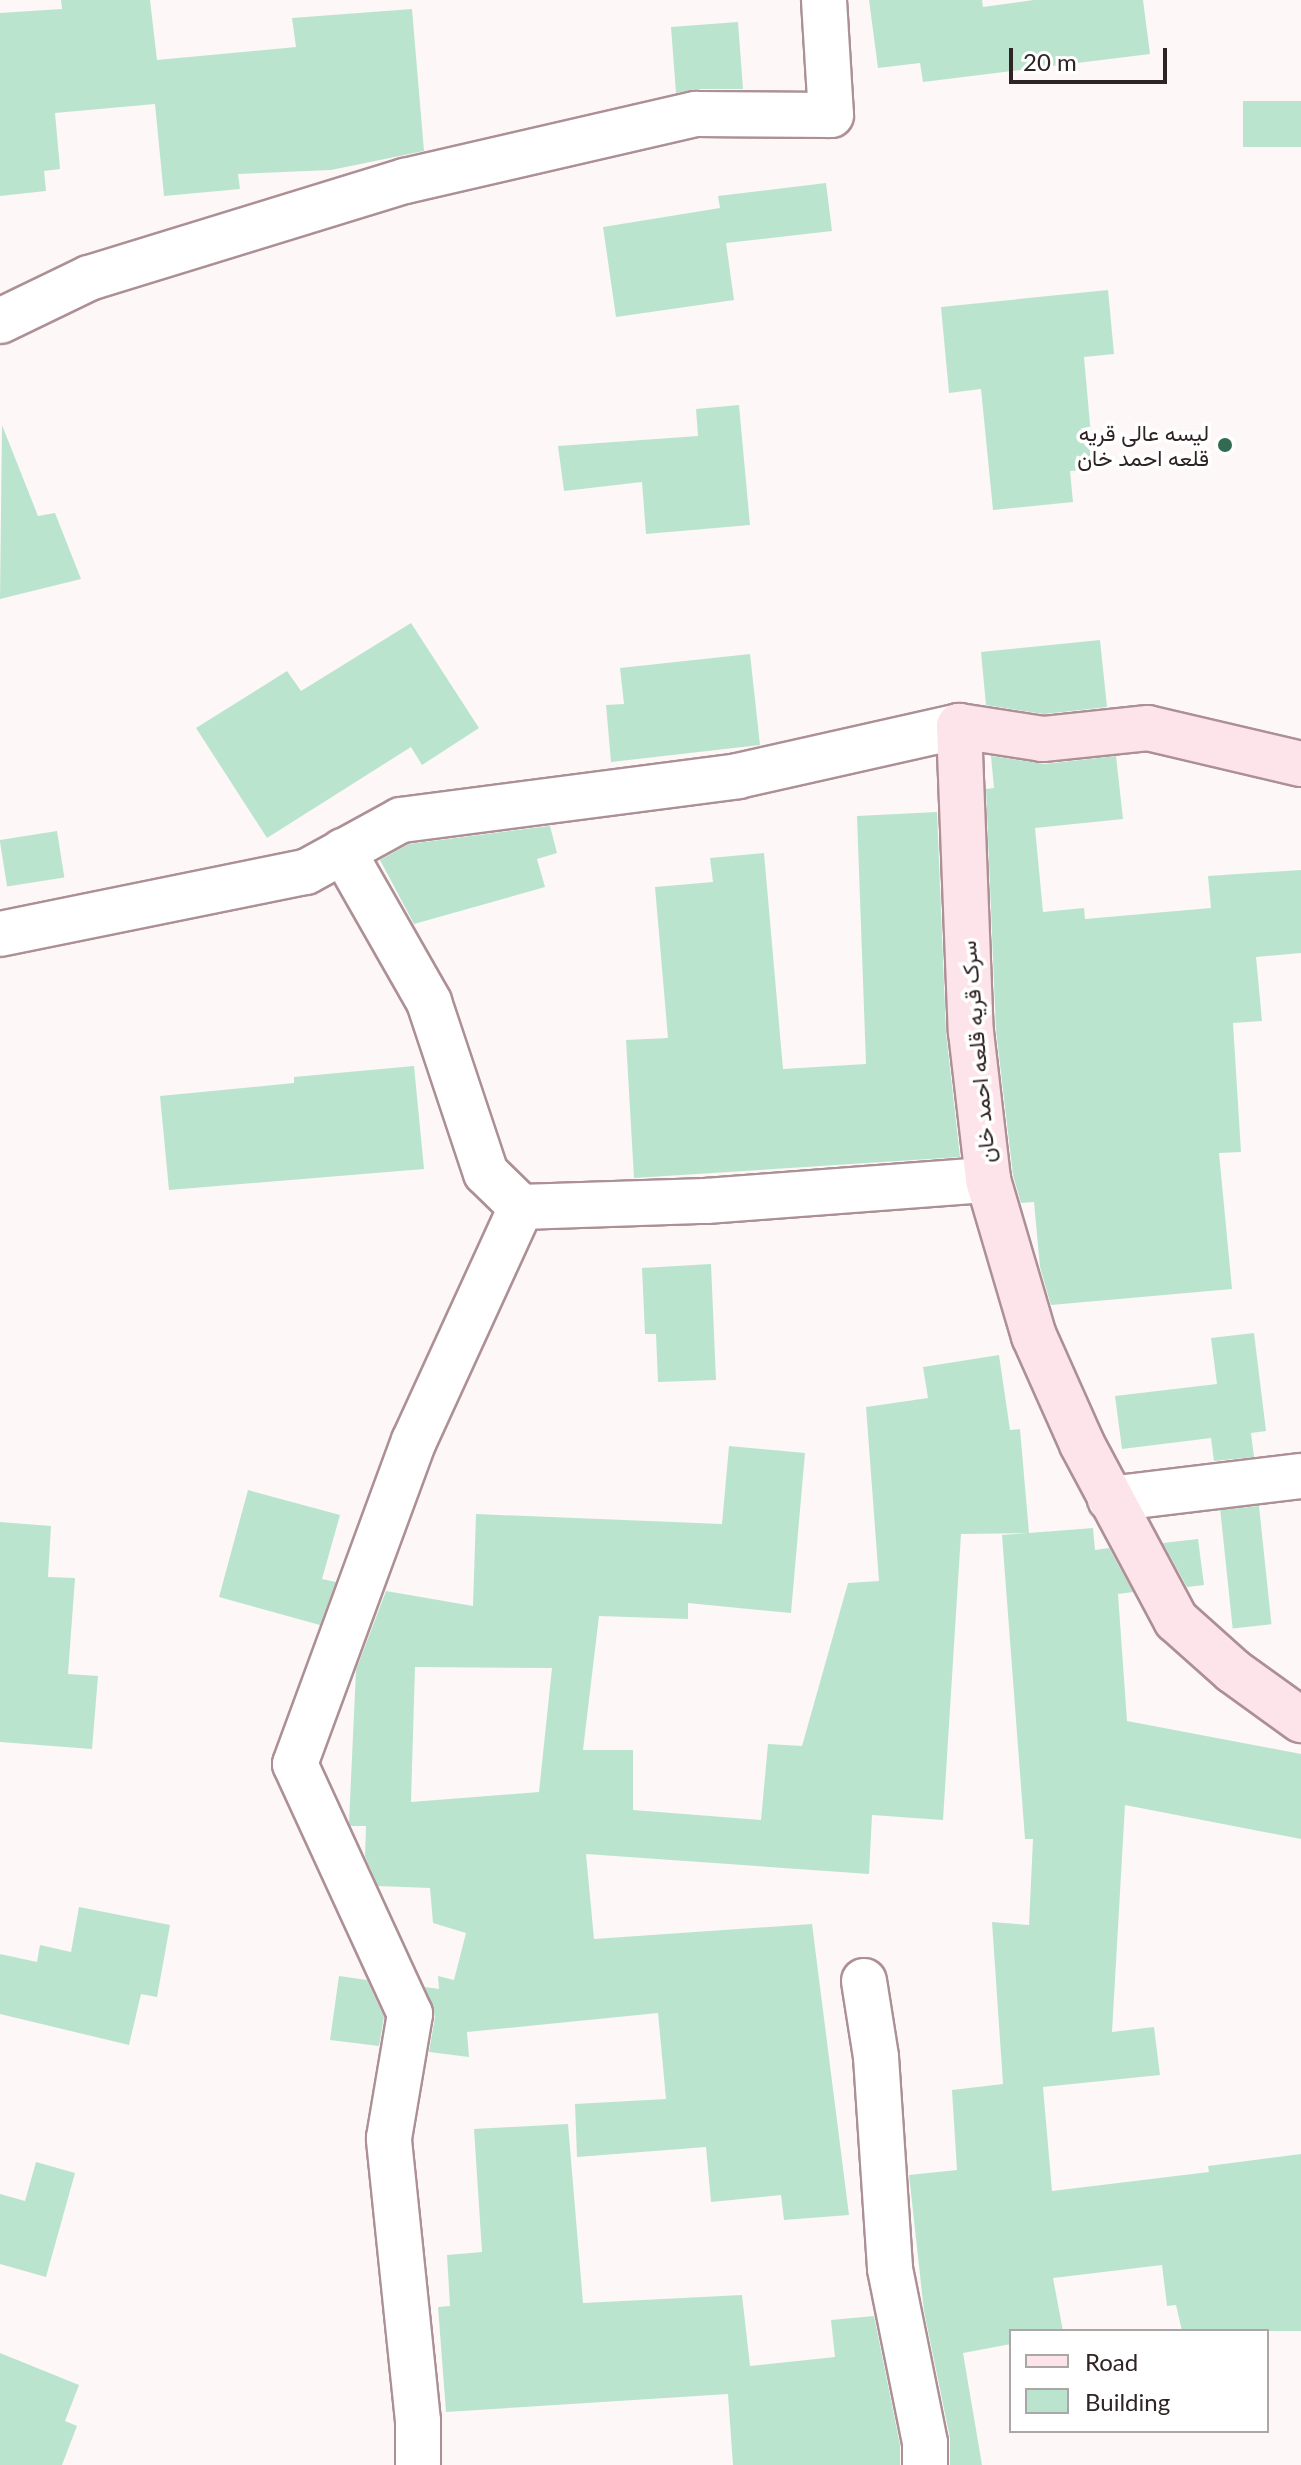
<!DOCTYPE html>
<meta charset="utf-8">
<style>
body{margin:0}
#map{position:relative;width:1301px;height:2465px;overflow:hidden;background:#fdf7f8;font-family:Lato,Vazirmatn,sans-serif}
div>[style]{position:absolute}
.building>*{inset:0;background:#bbe4cf;transform-origin:0 0}
.roads{filter:drop-shadow(2px 0 #ac9096) drop-shadow(-2px 0 #ac9096) drop-shadow(0 2px #ac9096) drop-shadow(0 -2px #ac9096)}
.street>*{height:44px;margin:-22px;padding:0 22px;transform-origin:22px;border-radius:22px;background:#fff}
.secondary>*{height:44px;margin:-22px;padding:0 22px;transform-origin:22px;border-radius:22px;background:#fde4ea}
.dots>*{width:22px;height:22px;translate:-50% -50%;box-sizing:border-box;border:4px solid #fff;border-radius:50%}
span{translate:-50% -50%;white-space:nowrap;text-align:center;line-height:1.15;-webkit-text-stroke:7px #fff;paint-order:stroke}
.poi-label{font-size:22px;color:#2e2325}
.right{translate:-100% -50%;text-align:right}
.street-label{font-size:22px;color:#2e2325}
.legend{position:absolute;left:1009px;top:2329px;width:260px;height:104px;box-sizing:border-box;background:#fff;border:2px solid #aba7a8;margin:0;padding:10px 14px;list-style:none;font-size:24px;color:#2e2325}
.legend li{display:flex;align-items:center;gap:16px;height:40px}
.legend b{width:40px;border:2px solid #aba7a8}
.scale{position:absolute;left:1009px;top:48px;width:158px;height:36px;box-sizing:border-box;border:4px solid #2e2325;border-top:0;padding-left:10px;font-size:24px;line-height:28px;white-space:nowrap;color:#2e2325;-webkit-text-stroke:6px #fff;paint-order:stroke}
</style>
<div id="map">
<div class="building">
<i style="clip-path:polygon(61px 0,150px 0,157px 60px,296px 47px,292px 18px,412px 9px,424px 151px,331px 170px,238px 174px,240px 189px,164px 196px,155px 104px,55px 113px,60px 169px,44px 171px,46px 191px,0 196px,0 13px,62px 9px)"></i>
<i style="clip-path:polygon(869px 0,982px 0,983px 7px,1034px 0,1143px 0,1150px 54px,923px 82px,920px 63px,878px 68px)"></i>
<i style="clip-path:polygon(738px 22px,743px 89px,696px 89px,676px 93px,671px 27px)"></i>
<i style="left:1301px;top:101px;width:46px;height:58px;rotate:90deg"></i>
<i style="clip-path:polygon(826px 183px,832px 231px,726px 243px,734px 300px,616px 317px,603px 227px,720px 208px,718px 196px)"></i>
<i style="clip-path:polygon(1108px 290px,1114px 354px,1084px 357px,1094px 469px,1070px 471px,1073px 502px,993px 510px,981px 389px,949px 393px,941px 307px)"></i>
<i style="clip-path:polygon(739px 405px,750px 525px,646px 534px,642px 482px,564px 491px,558px 446px,698px 436px,696px 409px)"></i>
<i style="clip-path:polygon(2px 425px,38px 516px,55px 513px,81px 579px,0 599px)"></i>
<i style="clip-path:polygon(411px 623px,479px 728px,422px 765px,411px 747px,267px 838px,196px 728px,287px 671px,301px 691px)"></i>
<i style="clip-path:polygon(1100px 640px,1107px 707px,1044px 714px,986px 705px,981px 652px)"></i>
<i style="clip-path:polygon(750px 654px,760px 745px,611px 762px,606px 705px,624px 704px,620px 668px)"></i>
<i style="clip-path:polygon(991px 756px,1045px 764px,1116px 756px,1123px 819px,1035px 828px,1043px 912px,1084px 908px,1085px 919px,1211px 908px,1208px 876px,1301px 870px,1301px 953px,1256px 957px,1262px 1021px,1233px 1023px,1241px 1152px,1219px 1153px,1232px 1289px,1051px 1305px,1040px 1267px,1034px 1202px,1021px 1203px,1013px 1175px,996px 1030px,986px 789px,994px 788px)"></i>
<i style="clip-path:polygon(937px 812px,946px 1033px,960px 1157px,634px 1178px,626px 1040px,668px 1038px,655px 887px,713px 882px,710px 858px,764px 853px,783px 1069px,866px 1064px,857px 816px)"></i>
<i style="clip-path:polygon(550px 826px,557px 853px,537px 859px,545px 887px,414px 924px,380px 860px,409px 844px)"></i>
<i style="left:57px;top:831px;width:47px;height:58px;rotate:81deg"></i>
<i style="clip-path:polygon(414px 1066px,424px 1169px,169px 1190px,160px 1096px,294px 1083px,294px 1077px)"></i>
<i style="clip-path:polygon(711px 1264px,716px 1380px,658px 1382px,656px 1334px,645px 1334px,642px 1268px)"></i>
<i style="clip-path:polygon(1254px 1333px,1266px 1431px,1251px 1433px,1254px 1457px,1214px 1461px,1211px 1438px,1122px 1449px,1115px 1396px,1217px 1384px,1211px 1338px)"></i>
<i style="clip-path:polygon(evenodd,999px 1355px,1010px 1430px,1020px 1429px,1029px 1533px,1093px 1528px,1095px 1550px,1109px 1548px,1133px 1592px,1118px 1594px,1127px 1721px,1301px 1754px,1301px 1839px,1125px 1805px,1112px 2032px,1154px 2027px,1160px 2075px,1043px 2087px,1052px 2191px,1209px 2172px,1208px 2166px,1301px 2154px,1301px 2331px,1182px 2331px,1176px 2305px,1167px 2306px,1162px 2265px,1053px 2278px,1063px 2331px,1011px 2331px,1011px 2344px,963px 2353px,982px 2465px,950px 2465px,950px 2438px,924px 2311px,909px 2175px,957px 2170px,952px 2090px,1003px 2084px,992px 1922px,1029px 1925px,1033px 1839px,1025px 1839px,1002px 1535px,1027px 1533px,961px 1534px,943px 1820px,872px 1815px,869px 1874px,586px 1854px,594px 1939px,812px 1924px,849px 2215px,784px 2220px,781px 2195px,711px 2202px,706px 2147px,577px 2157px,575px 2104px,666px 2099px,658px 2013px,467px 2032px,469px 2057px,429px 2052px,435px 2017px,425px 1987px,439px 1989px,438px 1976px,454px 1980px,466px 1933px,433px 1923px,430px 1888px,378px 1886px,365px 1856px,366px 1826px,351px 1826px,349px 1823px,356px 1670px,386px 1591px,473px 1606px,476px 1514px,722px 1524px,729px 1446px,805px 1453px,791px 1613px,688px 1603px,688px 1619px,599px 1616px,583px 1750px,633px 1750px,633px 1810px,761px 1820px,768px 1744px,802px 1746px,848px 1583px,879px 1581px,866px 1407px,928px 1398px,923px 1367px,999px 1355px,415px 1667px,552px 1668px,539px 1792px,411px 1802px,415px 1667px)"></i>
<i style="clip-path:polygon(248px 1490px,340px 1515px,322px 1579px,336px 1582px,320px 1625px,219px 1597px)"></i>
<i style="left:1259px;top:1506px;width:119px;height:39px;rotate:84deg"></i>
<i style="clip-path:polygon(0 1522px,51px 1526px,48px 1577px,75px 1578px,68px 1674px,98px 1676px,92px 1749px,0 1742px)"></i>
<i style="clip-path:polygon(1198px 1539px,1204px 1585px,1187px 1587px,1163px 1543px)"></i>
<i style="clip-path:polygon(79px 1907px,170px 1925px,157px 1997px,141px 1994px,129px 2045px,0 2014px,0 1954px,37px 1962px,40px 1945px,71px 1952px)"></i>
<i style="clip-path:polygon(339px 1976px,367px 1980px,384px 2017px,379px 2046px,330px 2040px)"></i>
<i style="clip-path:polygon(568px 2124px,583px 2303px,742px 2295px,750px 2366px,835px 2357px,831px 2320px,874px 2316px,900px 2445px,900px 2465px,733px 2465px,728px 2394px,446px 2412px,438px 2307px,450px 2306px,447px 2255px,482px 2252px,474px 2129px)"></i>
<i style="clip-path:polygon(36px 2162px,75px 2173px,46px 2277px,0 2264px,0 2194px,25px 2201px)"></i>
<i style="clip-path:polygon(0 2353px,79px 2385px,65px 2421px,77px 2426px,62px 2465px,0 2465px)"></i>
</div>
<div class="roads">
<div class="street">
<i style="left:0;top:321px;width:99px;rotate:-25.8deg"></i>
<i style="left:89px;top:278px;width:331px;rotate:-17.1deg"></i>
<i style="left:405px;top:181px;width:299px;rotate:-13deg"></i>
<i style="left:696px;top:114px;width:135px;rotate:0.4deg"></i>
<i style="left:831px;top:115px;width:115px;rotate:-93.5deg"></i>
<i style="left:343px;top:851px;width:174px;rotate:60.3deg"></i>
<i style="left:429px;top:1002px;width:180px;rotate:71.6deg"></i>
<i style="left:486px;top:1173px;width:49px;rotate:44.2deg"></i>
<i style="left:521px;top:1207px;width:185px;rotate:-1.9deg"></i>
<i style="left:706px;top:1201px;width:283px;rotate:-4.3deg"></i>
<i style="left:0;top:934px;width:312px;rotate:-11.5deg"></i>
<i style="left:306px;top:872px;width:108px;rotate:-28.7deg"></i>
<i style="left:401px;top:820px;width:340px;rotate:-7.4deg"></i>
<i style="left:738px;top:776px;width:227px;rotate:-12.7deg"></i>
<i style="left:1110px;top:1499px;width:192px;rotate:-6.9deg"></i>
<i style="left:864px;top:1981px;width:77px;rotate:81deg"></i>
<i style="left:876px;top:2057px;width:212px;rotate:86.2deg"></i>
<i style="left:890px;top:2269px;width:177px;rotate:78.6deg"></i>
<i style="left:925px;top:2443px;width:22px;rotate:90deg"></i>
<i style="left:418px;top:2465px;width:44px;rotate:-90deg"></i>
<i style="left:418px;top:2421px;width:284px;rotate:-95.9deg"></i>
<i style="left:389px;top:2138px;width:126px;rotate:-80.4deg"></i>
<i style="left:410px;top:2014px;width:275px;rotate:-114.7deg"></i>
<i style="left:295px;top:1764px;width:344px;rotate:-69.8deg"></i>
<i style="left:414px;top:1441px;width:257px;rotate:-65.4deg"></i>
</div>
<div class="secondary">
<i style="left:1301px;top:764px;width:157px;rotate:-166.8deg"></i>
<i style="left:1148px;top:728px;width:106px;rotate:174deg"></i>
<i style="left:1043px;top:739px;width:85px;rotate:-171.2deg"></i>
<i style="left:959px;top:726px;width:306px;rotate:87.8deg"></i>
<i style="left:971px;top:1032px;width:149px;rotate:83.4deg"></i>
<i style="left:988px;top:1180px;width:163px;rotate:73.6deg"></i>
<i style="left:1034px;top:1336px;width:118px;rotate:66deg"></i>
<i style="left:1082px;top:1444px;width:200px;rotate:61.9deg"></i>
<i style="left:1176px;top:1620px;width:76px;rotate:41.8deg"></i>
<i style="left:1233px;top:1671px;width:84px;rotate:35.8deg"></i>
</div>
</div>
<div class="dots">
<i style="left:1225px;top:445px;background:#326a52"></i>
</div>
<div class="poi-label">
<span class="right" style="left:1209px;top:445px">لیسه عالی قریه<br>قلعه احمد خان</span>
</div>
<div class="street-label">
<span style="left:977px;top:1052px;rotate:-95deg">سرک قریه قلعه احمد خان</span>
</div>
<ul class="legend">
<li><b style="height:10px;background:#fde4ea"></b>Road</li>
<li><b style="height:22px;background:#bbe4cf"></b>Building</li>
</ul>
<div class="scale">20 m</div>
</div>
